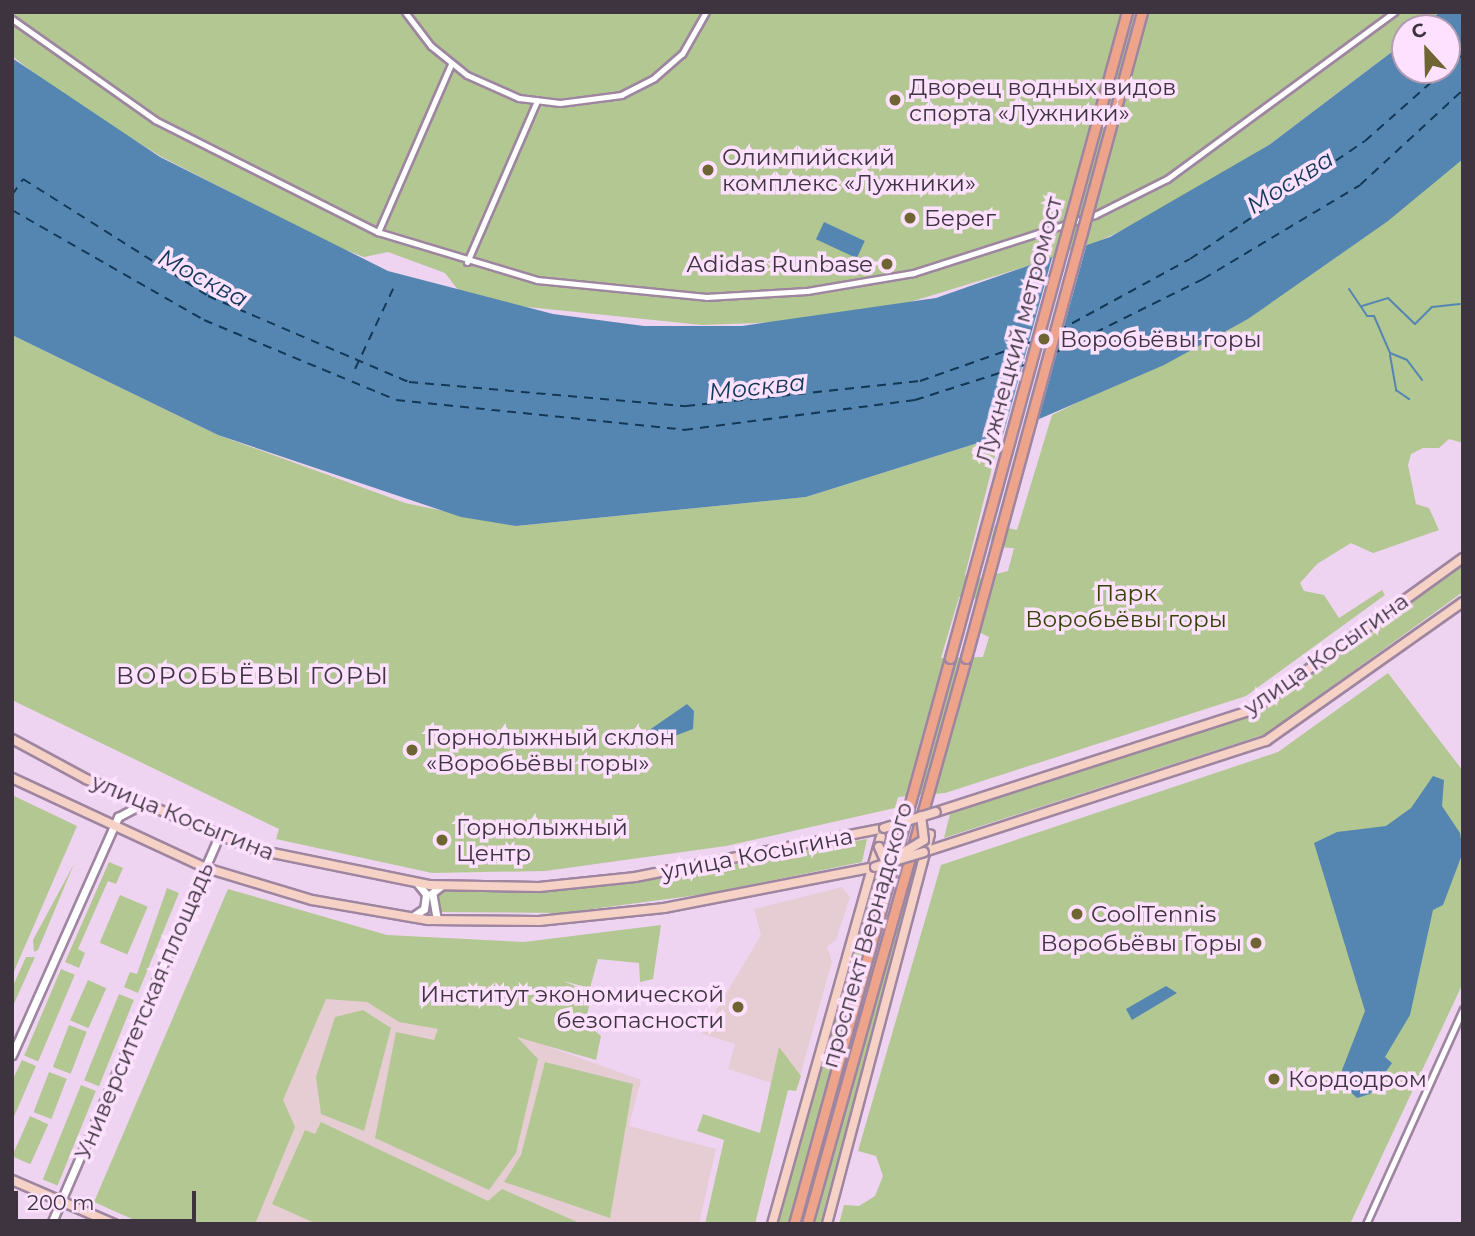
<!DOCTYPE html>
<meta charset="utf-8">
<style>
body{margin:0}
#map{position:relative;width:1475px;height:1236px;overflow:hidden;background:#efd4f1;font-family:Montserrat,sans-serif}
div>[style]{position:absolute}
.industrial>*{inset:0;background:#e6cdd4}
.green>*{inset:0;background:#b2c792;transform-origin:0 0}
.water>*{inset:0;background:#5586b1;transform-origin:0 0}
.pier>*{inset:0;background:#efd4f1}
.stream>*{height:2px;margin:-1px;padding:0 1px;transform-origin:1px;border-radius:1px;background:#5586b1}
.ferry>*{height:2px;margin-top:-1px;transform-origin:0;background:repeating-linear-gradient(90deg,#123857 0 9px,transparent 0 16px)}
.roads{filter:drop-shadow(2px 0 #9e85a0) drop-shadow(-2px 0 #9e85a0) drop-shadow(0 2px #9e85a0) drop-shadow(0 -2px #9e85a0)}
.minor>*{height:5px;margin:-2.5px;padding:0 2.5px;transform-origin:2.5px;border-radius:2.5px;background:#fff}
.tertiary>*{height:7px;margin:-3.5px;padding:0 3.5px;transform-origin:3.5px;border-radius:3.5px;background:#fff}
.secondary>*{height:8px;margin:-4px;padding:0 4px;transform-origin:4px;border-radius:4px;background:#f6d1c5}
.primary>*{height:9px;margin:-4.5px;padding:0 4.5px;transform-origin:4.5px;border-radius:4.5px;background:#eda48b}
.bridges{filter:drop-shadow(2px 0 #9e85a0) drop-shadow(-2px 0 #9e85a0) drop-shadow(0 2px #9e85a0) drop-shadow(0 -2px #9e85a0)}
.secondary-bridge>*{height:8px;margin:-4px;padding:0 4px;transform-origin:4px;border-radius:4px;background:#f6d1c5}
.primary-bridge>*{height:9px;margin:-4.5px;padding:0 4.5px;transform-origin:4.5px;border-radius:4.5px;background:#eda48b}
.dots>*{width:19px;height:19px;translate:-50% -50%;box-sizing:border-box;border:4px solid #fde1ff;border-radius:50%}
span{translate:-50% -50%;white-space:nowrap;text-align:center;line-height:1.15;-webkit-text-stroke:7px #fde1ff;paint-order:stroke}
.poi-label{font-size:23px;color:#3e343f}
.left{translate:0 -50%;text-align:left}
.right{translate:-100% -50%;text-align:right}
.street-label{font-size:23px;color:#3e343f}
.park-label{font-size:23px;color:#324500}
.water-label{font-size:24px;color:#123857;font-style:italic}
.neighbourhood-label{font-size:24px;color:#3e343f;letter-spacing:2px}
.frame{position:absolute;inset:0;border:14px solid #3e343f;pointer-events:none}
.north{position:absolute;left:1391px;top:14px;width:70px;height:70px;box-sizing:border-box;background:#fde1ff;border:2px solid #b19cb2;border-radius:50%;rotate:338deg;font-size:19px;font-weight:700;line-height:28px;text-align:center;color:#3e343f}
.north::after{content:'';display:block;margin:auto;width:24px;height:32px;background:#6f6532;clip-path:polygon(50% 0,100% 100%,50% 72%,0 100%)}
.scale{position:absolute;left:14px;top:1191px;width:182px;height:32px;box-sizing:border-box;border:4px solid #3e343f;border-top:0;padding-left:9px;font-size:21px;line-height:24px;white-space:nowrap;color:#3e343f;-webkit-text-stroke:5px #fde1ff;paint-order:stroke}
</style>
<div id="map">
<div class="industrial">
<i style="clip-path:polygon(842px 887px,850px 897px,836px 940px,827px 947px,832px 961px,796px 1091px,728px 1069px,735px 1044px,702px 1034px,761px 935px,754px 909px)"></i>
<i style="clip-path:polygon(276px 967px,514px 1034px,641px 1080px,629px 1126px,716px 1149px,699px 1224px,222px 1224px)"></i>
</div>
<div class="green">
<i style="clip-path:polygon(12px 12px,1440px 12px,1421px 28px,1405px 28px,1405px 42px,1269px 145px,1166px 209px,1083px 249px,910px 302px,782px 322px,702px 325px,518px 306px,459px 291px,445px 273px,388px 252px,364px 257px,333px 245px,160px 156px,64px 96px,12px 56px)"></i>
<i style="clip-path:polygon(evenodd,1463px 159px,1463px 443px,1449px 439px,1439px 448px,1423px 448px,1411px 454px,1408px 465px,1416px 504px,1429px 508px,1439px 530px,1373px 553px,1351px 543px,1317px 564px,1300px 583px,1304px 591px,1324px 595px,1339px 618px,1382px 590px,1385px 595px,1246px 696px,945px 793px,898px 797px,895px 808px,726px 846px,545px 871px,432px 873px,276px 839px,279px 829px,12px 700px,12px 335px,218px 435px,405px 503px,516px 526px,806px 497px,1000px 436px,965px 575px,973px 580px,1008px 571px,1014px 548px,994px 547px,991px 539px,995px 525px,1017px 530px,1052px 415px,1248px 319px,1463px 159px,959px 597px,986px 600px,979px 632px,989px 637px,983px 657px,941px 658px,959px 597px)"></i>
<i style="clip-path:polygon(1463px 564px,1463px 592px,1266px 734px,944px 838px,950px 814px,1259px 712px)"></i>
<i style="clip-path:polygon(1388px 673px,1463px 771px,1463px 983px,1350px 1224px,839px 1224px,844px 1205px,859px 1206px,875px 1196px,883px 1176px,876px 1156px,858px 1151px,941px 865px,1278px 752px)"></i>
<i style="clip-path:polygon(12px 795px,77px 826px,12px 976px)"></i>
<i style="clip-path:polygon(867px 839px,862px 862px,705px 894px,562px 913px,437px 912px,435px 890px,608px 884px)"></i>
<i style="clip-path:polygon(109px 862px,123px 868px,116px 884px,108px 881px,78px 949px,85px 953px,79px 968px,65px 962px)"></i>
<i style="clip-path:polygon(74px 864px,38px 950px,34px 952px,33px 940px)"></i>
<i style="clip-path:polygon(920px 869px,822px 1224px,810px 1224px,909px 872px)"></i>
<i style="left:882px;top:880px;width:357px;height:12px;rotate:105deg"></i>
<i style="clip-path:polygon(167px 888px,179px 893px,138px 993px,124px 987px,130px 972px,137px 974px)"></i>
<i style="clip-path:polygon(228px 889px,387px 935px,524px 942px,661px 925px,653px 979px,640px 982px,639px 963px,598px 959px,590px 988px,563px 981px,592px 993px,585px 1023px,601px 1036px,596px 1060px,517px 1037px,538px 1059px,516px 1153px,489px 1190px,375px 1138px,396px 1032px,434px 1040px,438px 1029px,399px 1022px,367px 1002px,326px 999px,283px 1100px,295px 1127px,255px 1224px,143px 1224px,94px 1202px)"></i>
<i style="left:120px;top:895px;width:30px;height:52px;rotate:23deg"></i>
<i style="clip-path:polygon(26px 957px,35px 957px,12px 1008px,12px 988px)"></i>
<i style="left:61px;top:969px;width:15px;height:94px;rotate:23deg"></i>
<i style="left:88px;top:980px;width:20px;height:44px;rotate:24deg"></i>
<i style="left:119px;top:994px;width:16px;height:93px;rotate:22deg"></i>
<i style="clip-path:polygon(363px 1010px,391px 1028px,364px 1131px,321px 1114px,316px 1077px,335px 1017px)"></i>
<i style="left:69px;top:1025px;width:19px;height:45px;rotate:21deg"></i>
<i style="clip-path:polygon(779px 1047px,801px 1076px,796px 1091px,788px 1090px,755px 1224px,705px 1224px,724px 1140px,697px 1131px,703px 1114px,760px 1133px)"></i>
<i style="clip-path:polygon(22px 1060px,36px 1066px,12px 1121px,12px 1081px)"></i>
<i style="clip-path:polygon(545px 1062px,633px 1084px,610px 1218px,504px 1182px,521px 1155px)"></i>
<i style="left:49px;top:1072px;width:19px;height:43px;rotate:21deg"></i>
<i style="left:81px;top:1085px;width:16px;height:102px;rotate:22deg"></i>
<i style="left:30px;top:1116px;width:20px;height:44px;rotate:24deg"></i>
<i style="clip-path:polygon(321px 1122px,488px 1201px,502px 1189px,582px 1224px,317px 1224px,272px 1204px,305px 1130px,315px 1134px)"></i>
</div>
<div class="water">
<i style="clip-path:polygon(1440px 12px,1463px 12px,1463px 159px,1388px 221px,1248px 319px,1164px 365px,1000px 436px,806px 497px,516px 526px,461px 517px,218px 435px,12px 335px,12px 58px,160px 157px,388px 271px,553px 314px,644px 326px,742px 326px,936px 298px,1110px 237px,1269px 145px,1405px 42px,1405px 70px,1447px 70px,1447px 28px,1421px 28px)"></i>
<i style="left:824px;top:222px;width:45px;height:19px;rotate:25deg"></i>
<i style="clip-path:polygon(687px 704px,694px 711px,693px 729px,648px 746px,645px 733px)"></i>
<i style="clip-path:polygon(1433px 776px,1444px 780px,1442px 806px,1460px 833px,1463px 852px,1443px 905px,1433px 910px,1410px 1015px,1385px 1057px,1392px 1063px,1370px 1094px,1357px 1098px,1343px 1085px,1342px 1070px,1365px 1011px,1314px 843px,1337px 832px,1386px 826px,1411px 808px)"></i>
<i style="clip-path:polygon(1166px 986px,1177px 993px,1132px 1020px,1126px 1009px)"></i>
</div>
<div class="pier">
<i style="clip-path:polygon(1087px 243px,1037px 425px,1002px 439px,1052px 258px)"></i>
</div>
<div class="stream">
<i style="left:1349px;top:289px;width:32px;rotate:56deg"></i>
<i style="left:1367px;top:316px;width:7px"></i>
<i style="left:1374px;top:316px;width:40px;rotate:66.6deg"></i>
<i style="left:1390px;top:353px;width:18px;rotate:22deg"></i>
<i style="left:1407px;top:360px;width:25px;rotate:53deg"></i>
<i style="left:1362px;top:306px;width:27px;rotate:-17deg"></i>
<i style="left:1388px;top:298px;width:37px;rotate:44deg"></i>
<i style="left:1415px;top:324px;width:24px;rotate:-45deg"></i>
<i style="left:1432px;top:307px;width:28px;rotate:-6deg"></i>
<i style="left:1390px;top:355px;width:36px;rotate:80deg"></i>
<i style="left:1396px;top:390px;width:16px;rotate:35deg"></i>
</div>
<div class="ferry">
<i style="left:1447px;top:68px;width:21px;rotate:-41deg"></i>
<i style="left:12px;top:195px;width:19px;rotate:-55deg"></i>
<i style="left:23px;top:179px;width:219px;rotate:32.3deg"></i>
<i style="left:208px;top:296px;width:219px;rotate:23.2deg"></i>
<i style="left:409px;top:382px;width:278px;rotate:5deg"></i>
<i style="left:686px;top:406px;width:235px;rotate:-6.1deg"></i>
<i style="left:920px;top:381px;width:121px;rotate:-19.3deg"></i>
<i style="left:12px;top:210px;width:221px;rotate:29.8deg"></i>
<i style="left:204px;top:320px;width:208px;rotate:22.6deg"></i>
<i style="left:396px;top:400px;width:290px;rotate:5.9deg"></i>
<i style="left:684px;top:430px;width:233px;rotate:-7.4deg"></i>
<i style="left:915px;top:400px;width:119px;rotate:-17.7deg"></i>
<i style="left:1058px;top:331px;width:150px;rotate:-28.6deg"></i>
<i style="left:1190px;top:259px;width:211px;rotate:-34deg"></i>
<i style="left:1365px;top:141px;width:107px;rotate:-41.6deg"></i>
<i style="left:1052px;top:354px;width:169px;rotate:-26.4deg"></i>
<i style="left:1203px;top:279px;width:183px;rotate:-30.9deg"></i>
<i style="left:1360px;top:185px;width:140px;rotate:-42.7deg"></i>
<i style="left:355px;top:369px;width:89px;rotate:-64.6deg"></i>
</div>
<div class="roads">
<div class="minor">
<i style="left:405px;top:12px;width:43px;rotate:52.6deg"></i>
<i style="left:431px;top:46px;width:46px;rotate:38.9deg"></i>
<i style="left:467px;top:75px;width:57px;rotate:23.9deg"></i>
<i style="left:519px;top:98px;width:41px;rotate:7deg"></i>
<i style="left:560px;top:103px;width:62px;rotate:-7.5deg"></i>
<i style="left:621px;top:95px;width:37px;rotate:-27deg"></i>
<i style="left:654px;top:78px;width:37px;rotate:-41deg"></i>
<i style="left:682px;top:54px;width:48px;rotate:-60.3deg"></i>
<i style="left:12px;top:19px;width:175px;rotate:35.2deg"></i>
<i style="left:155px;top:120px;width:250px;rotate:26.7deg"></i>
<i style="left:378px;top:232px;width:166px;rotate:16.8deg"></i>
<i style="left:537px;top:280px;width:170px;rotate:5.7deg"></i>
<i style="left:706px;top:297px;width:101px;rotate:-3.4deg"></i>
<i style="left:807px;top:291px;width:108px;rotate:-9.6deg"></i>
<i style="left:913px;top:273px;width:191px;rotate:-17.7deg"></i>
<i style="left:1095px;top:215px;width:80px;rotate:-26.6deg"></i>
<i style="left:1167px;top:179px;width:282px;rotate:-36.3deg"></i>
<i style="left:378px;top:232px;width:183px;rotate:-66.5deg"></i>
<i style="left:467px;top:262px;width:176px;rotate:-66.5deg"></i>
<i style="left:1366px;top:1224px;width:236px;rotate:-65.7deg"></i>
</div>
<div class="tertiary">
<i style="left:412px;top:917px;width:14px;rotate:-34deg"></i>
<i style="left:424px;top:909px;width:15px;rotate:-82deg"></i>
<i style="left:426px;top:894px;width:13px;rotate:-129deg"></i>
<i style="left:437px;top:920px;width:27px;rotate:-100deg"></i>
<i style="left:432px;top:893px;width:11px;rotate:-38deg"></i>
<i style="left:12px;top:1055px;width:261px;rotate:-66deg"></i>
<i style="left:118px;top:817px;width:30px;rotate:-28deg"></i>
<i style="left:51px;top:1224px;width:424px;rotate:-66.6deg"></i>
</div>
<div class="secondary">
<i style="left:12px;top:739px;width:84px;rotate:28.4deg"></i>
<i style="left:86px;top:779px;width:181px;rotate:22.7deg"></i>
<i style="left:253px;top:849px;width:181px;rotate:11.5deg"></i>
<i style="left:430px;top:885px;width:109px;rotate:1.1deg"></i>
<i style="left:539px;top:887px;width:97px;rotate:-5.9deg"></i>
<i style="left:635px;top:877px;width:254px;rotate:-11.1deg"></i>
<i style="left:12px;top:778px;width:214px;rotate:24.9deg"></i>
<i style="left:206px;top:868px;width:111px;rotate:16.8deg"></i>
<i style="left:312px;top:900px;width:118px;rotate:9.8deg"></i>
<i style="left:428px;top:920px;width:111px;rotate:0.5deg"></i>
<i style="left:539px;top:921px;width:126px;rotate:-5.9deg"></i>
<i style="left:664px;top:908px;width:215px;rotate:-11deg"></i>
<i style="left:936px;top:812px;width:332px;rotate:-17.9deg"></i>
<i style="left:1252px;top:710px;width:260px;rotate:-35.8deg"></i>
<i style="left:924px;top:852px;width:360px;rotate:-18deg"></i>
<i style="left:1266px;top:741px;width:241px;rotate:-35.2deg"></i>
<i style="left:12px;top:1180px;width:111px;rotate:23.3deg"></i>
<i style="left:772px;top:1224px;width:402px;rotate:-74.3deg"></i>
<i style="left:827px;top:1224px;width:403px;rotate:-75.2deg"></i>
</div>
<div class="primary">
<i style="left:794px;top:1224px;width:587px;rotate:-74.59deg"></i>
<i style="left:807px;top:1224px;width:588px;rotate:-74.31deg"></i>
</div>
</div>
<div class="bridges">
<div class="secondary-bridge">
<i style="left:884px;top:828px;width:54px;rotate:-17.1deg"></i>
<i style="left:879px;top:847px;width:17px;rotate:66deg"></i>
<i style="left:886px;top:863px;width:44px;rotate:-31.2deg"></i>
<i style="left:924px;top:840px;width:24px;rotate:-97deg"></i>
<i style="left:875px;top:867px;width:51px;rotate:-17deg"></i>
</div>
<div class="primary-bridge">
<i style="left:950px;top:658px;width:670px;rotate:-74.68deg"></i>
<i style="left:966px;top:658px;width:670px;rotate:-74.76deg"></i>
</div>
</div>
<div class="dots">
<i style="left:895px;top:100px;background:#6f6532"></i>
<i style="left:708px;top:170px;background:#6f6532"></i>
<i style="left:910px;top:218px;background:#6f6532"></i>
<i style="left:887px;top:264px;background:#6f6532"></i>
<i style="left:1044px;top:339px;background:#6f6532"></i>
<i style="left:412px;top:750px;background:#6f6532"></i>
<i style="left:442px;top:840px;background:#6f6532"></i>
<i style="left:1077px;top:914px;background:#6f6532"></i>
<i style="left:1256px;top:943px;background:#6f6532"></i>
<i style="left:738px;top:1007px;background:#6f6532"></i>
<i style="left:1274px;top:1079px;background:#6f6532"></i>
</div>
<div class="poi-label">
<span class="left" style="left:909px;top:100px">Дворец водных видов<br>спорта «Лужники»</span>
<span class="left" style="left:722px;top:170px">Олимпийский<br>комплекс «Лужники»</span>
<span class="left" style="left:924px;top:218px">Берег</span>
<span class="right" style="left:873px;top:264px">Adidas Runbase</span>
<span class="left" style="left:1060px;top:339px">Воробьёвы горы</span>
<span class="left" style="left:426px;top:750px">Горнолыжный склон<br>«Воробьёвы горы»</span>
<span class="left" style="left:456px;top:840px">Горнолыжный<br>Центр</span>
<span class="left" style="left:1091px;top:914px">CoolTennis</span>
<span class="right" style="left:1242px;top:943px">Воробьёвы Горы</span>
<span class="right" style="left:724px;top:1007px">Институт экономической<br>безопасности</span>
<span class="left" style="left:1288px;top:1079px">Кордодром</span>
</div>
<div class="street-label">
<span style="left:1019px;top:330px;rotate:-75deg">Лужнецкий метромост</span>
<span style="left:1326px;top:654px;rotate:-35deg">улица Косыгина</span>
<span style="left:183px;top:817px;rotate:22deg">улица Косыгина</span>
<span style="left:757px;top:854px;rotate:-11deg">улица Косыгина</span>
<span style="left:867px;top:935px;rotate:-74deg">проспект Вернадского</span>
<span style="left:144px;top:1011px;rotate:-67deg">Университетская площадь</span>
</div>
<div class="park-label">
<span style="left:1126px;top:606px">Парк<br>Воробьёвы горы</span>
</div>
<div class="water-label">
<span style="left:1290px;top:182px;rotate:-32deg">Москва</span>
<span style="left:203px;top:278px;rotate:28deg">Москва</span>
<span style="left:757px;top:387px;rotate:-6deg">Москва</span>
</div>
<div class="neighbourhood-label">
<span style="left:253px;top:676px">ВОРОБЬЁВЫ ГОРЫ</span>
</div>
<div class="frame"></div>
<div class="north">С</div>
<div class="scale">200 m</div>
</div>
